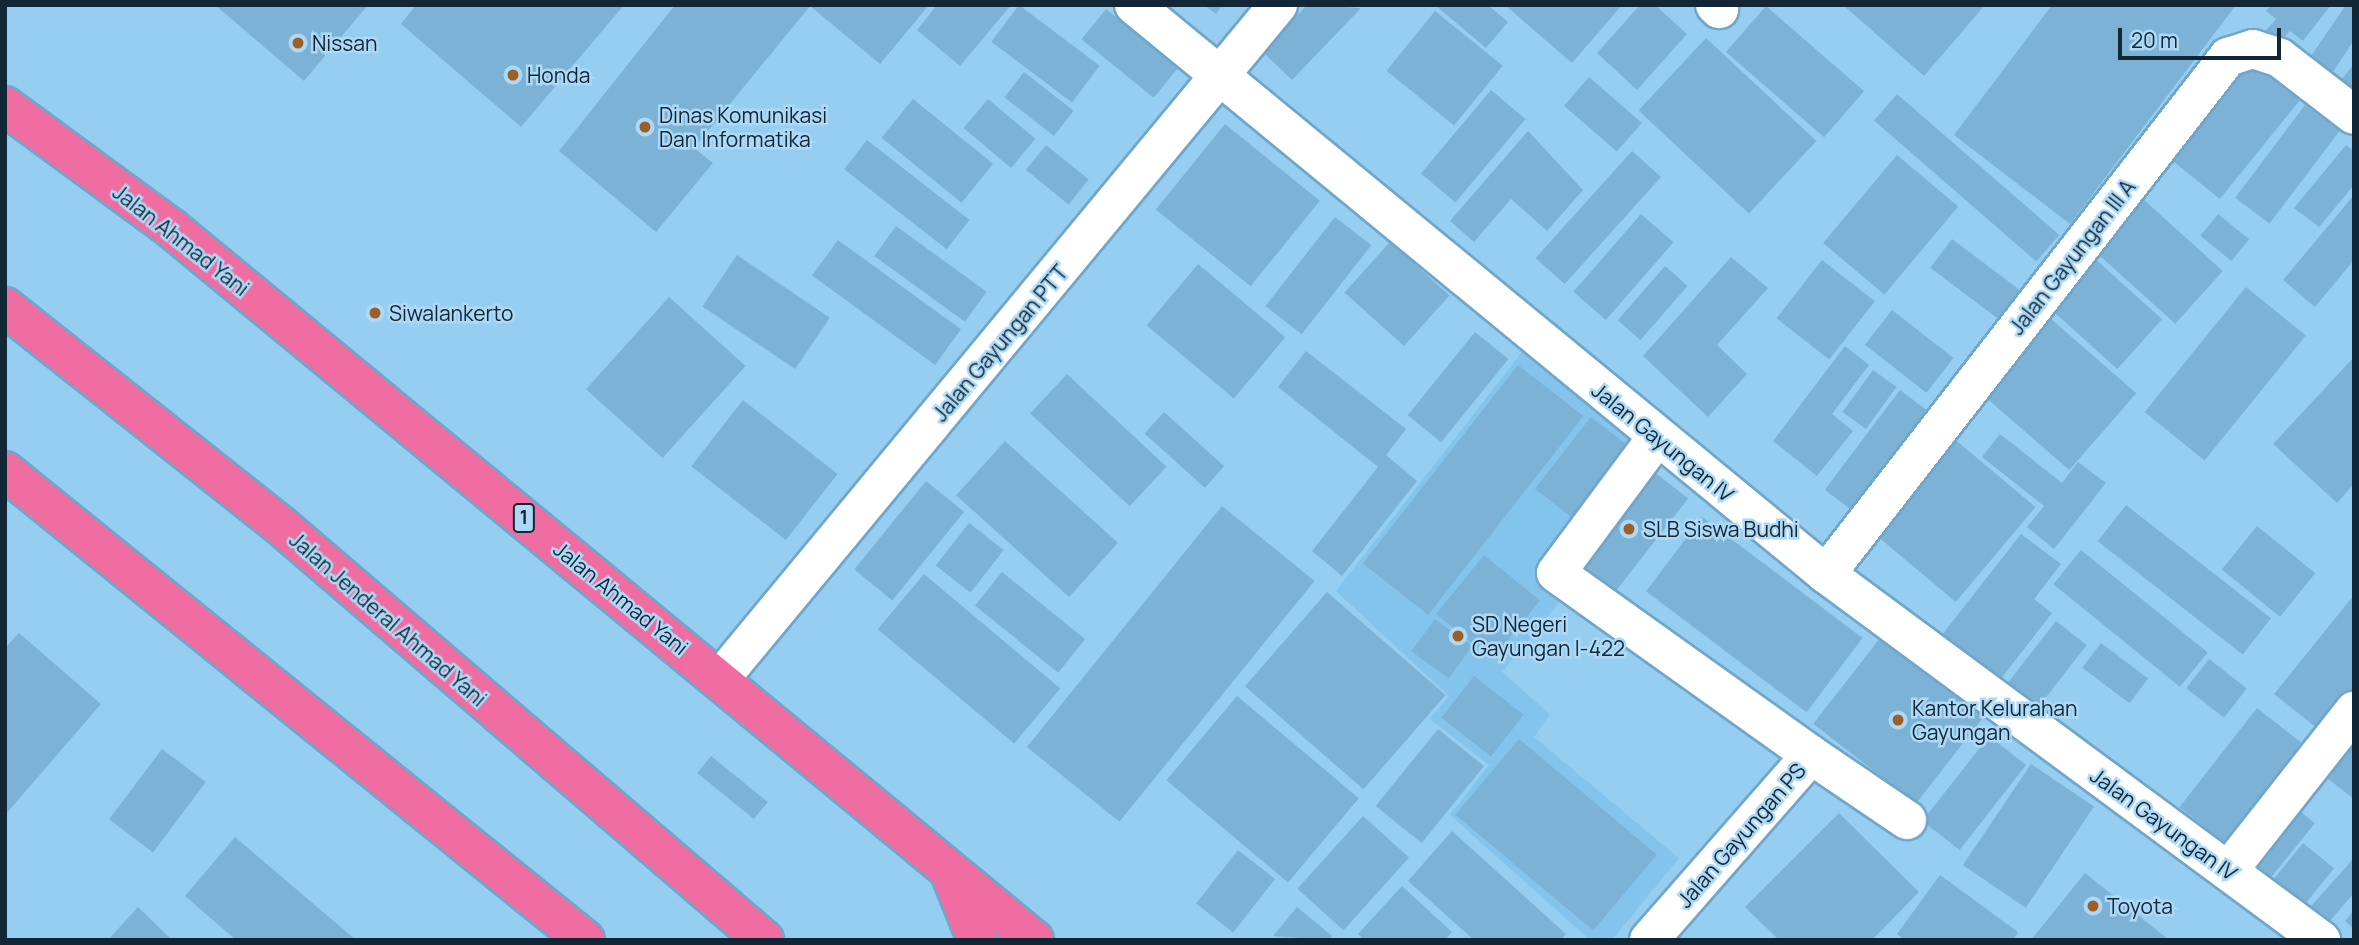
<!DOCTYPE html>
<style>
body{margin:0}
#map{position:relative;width:2359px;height:945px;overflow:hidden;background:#96cef2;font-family:Manrope,sans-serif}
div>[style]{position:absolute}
.built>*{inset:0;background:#84c3eb}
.building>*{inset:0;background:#7cb2d5;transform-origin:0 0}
.roads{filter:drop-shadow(2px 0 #70a6c9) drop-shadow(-2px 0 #70a6c9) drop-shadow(0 2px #70a6c9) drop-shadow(0 -2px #70a6c9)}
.street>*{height:38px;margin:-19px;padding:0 19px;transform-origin:19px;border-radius:19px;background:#fff}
.highway>*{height:38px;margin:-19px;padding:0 19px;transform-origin:19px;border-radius:19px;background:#f06da1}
.dots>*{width:19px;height:19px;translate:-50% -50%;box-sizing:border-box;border:4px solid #add9f6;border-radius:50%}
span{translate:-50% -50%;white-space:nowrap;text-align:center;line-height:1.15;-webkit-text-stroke:5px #add9f6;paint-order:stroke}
.shield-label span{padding:2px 5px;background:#add9f6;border:2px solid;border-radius:5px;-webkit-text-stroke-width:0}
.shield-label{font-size:19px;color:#112735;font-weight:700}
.poi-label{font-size:21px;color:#112735}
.left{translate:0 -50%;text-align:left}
.street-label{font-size:21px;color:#112735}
.frame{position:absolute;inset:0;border:7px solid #112735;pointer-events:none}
.scale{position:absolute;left:2118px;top:28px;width:163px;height:32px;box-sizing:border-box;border:4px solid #112735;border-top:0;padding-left:9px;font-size:21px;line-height:24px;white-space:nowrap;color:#112735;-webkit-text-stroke:5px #add9f6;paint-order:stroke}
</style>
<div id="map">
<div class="built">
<i style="clip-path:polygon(1522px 352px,1644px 447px,1537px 581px,1561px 600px,1502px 672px,1550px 714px,1534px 737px,1679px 858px,1612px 940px,1590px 940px,1450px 815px,1489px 765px,1430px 719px,1449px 696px,1336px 591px)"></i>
</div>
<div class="building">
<i style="clip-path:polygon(215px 5px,368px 5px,304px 81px)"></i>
<i style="clip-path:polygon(416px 5px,624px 5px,521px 127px,401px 24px)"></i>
<i style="clip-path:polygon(675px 5px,929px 5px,880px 64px,810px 6px,694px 148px,713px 163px,656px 232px,559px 151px)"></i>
<i style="clip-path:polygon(937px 5px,1011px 5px,960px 66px,917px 30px)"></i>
<i style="left:1019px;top:5px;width:101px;height:46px;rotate:37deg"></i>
<i style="clip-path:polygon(1204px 5px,1222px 5px,1216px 14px)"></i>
<i style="clip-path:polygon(1307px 5px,1361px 8px,1292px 80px,1263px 52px)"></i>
<i style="clip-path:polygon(1435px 5px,1488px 5px,1508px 22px,1486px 48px)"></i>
<i style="clip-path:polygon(1505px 5px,1622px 5px,1572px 63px)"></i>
<i style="clip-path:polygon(1640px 5px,1655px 5px,1687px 34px,1637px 90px,1597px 53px)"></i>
<i style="clip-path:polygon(1843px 5px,1985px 5px,1924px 76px)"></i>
<i style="clip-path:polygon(2052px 5px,2236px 5px,2070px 224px,1954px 135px)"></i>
<i style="clip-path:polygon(2271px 5px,2331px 5px,2303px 41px,2290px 31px,2275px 48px,2260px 37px,2276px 19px,2266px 11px)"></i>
<i style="clip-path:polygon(2346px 5px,2354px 7px,2354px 40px,2333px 72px,2311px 56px)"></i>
<i style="left:1766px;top:6px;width:130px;height:61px;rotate:41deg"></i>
<i style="left:1106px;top:9px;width:93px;height:39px;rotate:39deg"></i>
<i style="left:1435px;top:11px;width:87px;height:77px;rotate:39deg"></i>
<i style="left:1706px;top:38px;width:151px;height:99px;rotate:43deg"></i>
<i style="left:2250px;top:60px;width:64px;height:127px;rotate:39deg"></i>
<i style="clip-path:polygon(2354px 64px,2354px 97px,2337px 85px)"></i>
<i style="left:1024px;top:72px;width:63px;height:32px;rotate:38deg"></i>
<i style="left:1589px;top:77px;width:70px;height:38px;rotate:41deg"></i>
<i style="left:1491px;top:90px;width:45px;height:109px;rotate:40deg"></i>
<i style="left:1897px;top:94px;width:215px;height:35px;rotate:41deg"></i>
<i style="left:913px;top:99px;width:103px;height:50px;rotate:39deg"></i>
<i style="left:988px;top:99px;width:62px;height:38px;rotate:40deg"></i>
<i style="left:2305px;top:105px;width:43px;height:116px;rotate:37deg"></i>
<i style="left:1225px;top:124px;width:122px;height:110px;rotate:39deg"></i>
<i style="clip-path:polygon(1528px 131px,1583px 190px,1547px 231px,1511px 199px,1474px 242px,1450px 221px)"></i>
<i style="left:867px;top:140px;width:130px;height:37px;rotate:38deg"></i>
<i style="left:1046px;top:145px;width:55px;height:32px;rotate:39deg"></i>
<i style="clip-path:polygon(2346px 145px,2354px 151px,2354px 185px,2319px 227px,2294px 208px)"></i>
<i style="left:1632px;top:151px;width:39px;height:144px;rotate:42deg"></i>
<i style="left:1897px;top:155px;width:80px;height:115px;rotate:40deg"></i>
<i style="clip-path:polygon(2354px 195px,2354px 260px,2315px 307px,2283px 280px)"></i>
<i style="left:2144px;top:200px;width:106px;height:71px;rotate:42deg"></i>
<i style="left:1641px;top:214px;width:43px;height:103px;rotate:41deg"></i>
<i style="left:2218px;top:214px;width:40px;height:28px;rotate:39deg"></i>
<i style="left:1335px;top:217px;width:46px;height:113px;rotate:38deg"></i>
<i style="left:896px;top:226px;width:112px;height:37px;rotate:36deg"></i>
<i style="left:1952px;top:239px;width:96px;height:36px;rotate:37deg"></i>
<i style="left:838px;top:240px;width:152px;height:44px;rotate:36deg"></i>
<i style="left:1390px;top:242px;width:80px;height:68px;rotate:42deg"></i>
<i style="left:737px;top:255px;width:112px;height:62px;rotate:34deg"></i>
<i style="clip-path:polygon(1731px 257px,1768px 288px,1717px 345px,1747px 374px,1708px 417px,1643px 356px)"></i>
<i style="left:2093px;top:257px;width:93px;height:67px;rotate:42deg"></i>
<i style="left:1822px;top:260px;width:67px;height:74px;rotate:38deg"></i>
<i style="left:1198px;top:264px;width:114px;height:80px;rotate:40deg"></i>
<i style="left:1665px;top:266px;width:30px;height:72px;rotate:41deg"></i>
<i style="left:2246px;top:287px;width:77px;height:161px;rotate:39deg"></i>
<i style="left:669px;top:297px;width:103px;height:124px;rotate:42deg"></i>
<i style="left:1892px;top:310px;width:78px;height:44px;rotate:38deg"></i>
<i style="left:2051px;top:319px;width:113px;height:102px;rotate:41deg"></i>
<i style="left:1475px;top:332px;width:43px;height:107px;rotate:39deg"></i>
<i style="clip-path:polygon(1845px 346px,1869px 365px,1832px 414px,1853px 431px,1817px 476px,1773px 441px)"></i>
<i style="clip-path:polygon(1306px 351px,1406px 429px,1386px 455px,1417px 481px,1342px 576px,1312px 551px,1378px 467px,1278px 387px)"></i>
<i style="clip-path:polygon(2354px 357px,2354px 484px,2337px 503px,2273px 444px)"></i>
<i style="left:1518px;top:365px;width:83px;height:252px;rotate:38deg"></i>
<i style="left:1873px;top:370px;width:29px;height:52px;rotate:36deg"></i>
<i style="left:1067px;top:374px;width:136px;height:54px;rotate:43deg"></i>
<i style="left:1900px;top:390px;width:44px;height:125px;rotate:37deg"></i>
<i style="left:743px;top:400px;width:120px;height:84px;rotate:38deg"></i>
<i style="left:1164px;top:412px;width:81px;height:29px;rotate:42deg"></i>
<i style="left:1591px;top:417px;width:57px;height:91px;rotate:38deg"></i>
<i style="clip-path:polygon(2000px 434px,2062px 483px,2078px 462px,2106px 483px,2054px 549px,2027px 527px,2044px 506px,1982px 457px)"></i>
<i style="left:1952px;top:437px;width:109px;height:124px;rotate:40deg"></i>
<i style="left:1005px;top:441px;width:152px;height:73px;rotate:42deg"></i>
<i style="left:1644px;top:464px;width:56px;height:120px;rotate:38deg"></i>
<i style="left:926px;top:481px;width:49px;height:114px;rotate:39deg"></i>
<i style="left:2126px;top:505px;width:184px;height:46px;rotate:38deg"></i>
<i style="left:1222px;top:506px;width:119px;height:310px;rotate:39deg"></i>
<i style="left:1702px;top:517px;width:201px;height:93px;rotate:37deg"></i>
<i style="left:969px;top:523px;width:44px;height:54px;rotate:38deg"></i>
<i style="left:2257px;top:526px;width:75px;height:56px;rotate:39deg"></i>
<i style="clip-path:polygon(2021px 534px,2061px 564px,2034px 599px,2052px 613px,1996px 685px,1938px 640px)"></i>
<i style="left:2081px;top:550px;width:163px;height:44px;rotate:39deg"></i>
<i style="left:1484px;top:555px;width:72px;height:76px;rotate:39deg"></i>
<i style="left:1002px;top:572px;width:107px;height:43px;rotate:39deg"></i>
<i style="left:924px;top:574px;width:178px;height:72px;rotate:40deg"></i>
<i style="left:1327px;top:592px;width:157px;height:125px;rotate:41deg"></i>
<i style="clip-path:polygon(2354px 595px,2354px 695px,2323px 733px,2274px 694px)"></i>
<i style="left:1435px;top:619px;width:46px;height:40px;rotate:36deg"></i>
<i style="left:2056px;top:621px;width:39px;height:84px;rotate:38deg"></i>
<i style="clip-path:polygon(19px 633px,101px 704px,5px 815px,5px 648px)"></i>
<i style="left:1881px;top:637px;width:130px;height:110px;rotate:38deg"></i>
<i style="left:2101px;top:643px;width:59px;height:31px;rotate:37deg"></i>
<i style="left:2209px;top:659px;width:48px;height:37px;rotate:38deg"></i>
<i style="left:1474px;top:676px;width:63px;height:53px;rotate:38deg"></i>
<i style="left:1237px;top:696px;width:159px;height:110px;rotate:40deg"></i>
<i style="left:2257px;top:708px;width:76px;height:126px;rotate:38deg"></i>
<i style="left:1438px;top:729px;width:59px;height:99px;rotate:39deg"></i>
<i style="left:1989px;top:736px;width:47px;height:108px;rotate:38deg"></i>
<i style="left:1519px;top:739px;width:180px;height:99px;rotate:40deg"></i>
<i style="clip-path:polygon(2354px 745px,2354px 799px,2327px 778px)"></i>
<i style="left:162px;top:749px;width:55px;height:88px;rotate:37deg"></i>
<i style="left:711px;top:756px;width:73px;height:22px;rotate:39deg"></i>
<i style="left:2031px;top:764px;width:76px;height:122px;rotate:34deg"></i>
<i style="left:2290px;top:803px;width:32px;height:76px;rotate:39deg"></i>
<i style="clip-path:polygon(1839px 813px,1919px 892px,1872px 940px,1779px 940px,1745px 907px)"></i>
<i style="left:1363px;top:816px;width:62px;height:98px;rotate:42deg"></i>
<i style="clip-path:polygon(1452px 831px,1566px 934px,1561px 940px,1474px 940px,1408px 881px)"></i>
<i style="clip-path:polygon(235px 837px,356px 940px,236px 940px,185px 896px)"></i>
<i style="left:2303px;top:843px;width:40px;height:59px;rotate:39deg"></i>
<i style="left:1238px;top:850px;width:47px;height:68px;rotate:38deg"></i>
<i style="clip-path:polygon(2354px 858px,2354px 893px,2323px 929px,2305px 913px)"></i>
<i style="clip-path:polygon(2085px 873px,2169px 940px,2031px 940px)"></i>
<i style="clip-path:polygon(1940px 875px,2018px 932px,2013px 940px,1904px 940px,1897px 934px)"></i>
<i style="clip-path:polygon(1402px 886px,1452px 932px,1445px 940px,1364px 940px,1358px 934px)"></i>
<i style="clip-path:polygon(138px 907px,172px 940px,108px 940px)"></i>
<i style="clip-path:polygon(1297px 907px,1332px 936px,1329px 940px,1273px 936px)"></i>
<i style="clip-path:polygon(2354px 910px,2354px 929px,2345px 921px)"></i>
</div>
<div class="roads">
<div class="street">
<i style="left:1134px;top:5px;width:896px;rotate:39.43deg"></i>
<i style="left:1826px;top:574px;width:616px;rotate:36.48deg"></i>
<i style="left:1715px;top:5px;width:6px;rotate:45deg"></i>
<i style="left:1657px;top:437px;width:169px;rotate:126.6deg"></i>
<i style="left:1556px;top:573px;width:313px;rotate:35.5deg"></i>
<i style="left:1826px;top:574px;width:655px;rotate:-52.13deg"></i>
<i style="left:2228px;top:57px;width:26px;rotate:-18deg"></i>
<i style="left:2253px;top:49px;width:28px;rotate:18deg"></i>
<i style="left:2280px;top:58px;width:93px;rotate:37.6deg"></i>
<i style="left:720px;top:679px;width:875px;rotate:-50.38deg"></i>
<i style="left:2228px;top:871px;width:204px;rotate:-51.8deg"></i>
<i style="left:1649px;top:940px;width:246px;rotate:-48.8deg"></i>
<i style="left:1811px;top:755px;width:116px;rotate:34.1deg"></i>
</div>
<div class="highway">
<i style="left:5px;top:106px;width:206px;rotate:36.3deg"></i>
<i style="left:171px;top:228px;width:1119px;rotate:39.52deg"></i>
<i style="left:5px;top:307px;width:351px;rotate:38.4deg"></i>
<i style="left:280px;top:525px;width:638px;rotate:40.61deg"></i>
<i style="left:5px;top:471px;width:746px;rotate:38.96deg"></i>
<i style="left:951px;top:875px;width:70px;rotate:68.2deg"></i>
</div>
</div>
<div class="dots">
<i style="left:298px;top:43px;background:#9e5e27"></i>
<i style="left:513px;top:75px;background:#9e5e27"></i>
<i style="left:645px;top:127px;background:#9e5e27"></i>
<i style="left:375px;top:313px;background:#9e5e27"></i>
<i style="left:1629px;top:529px;background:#9e5e27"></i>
<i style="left:1458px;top:636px;background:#9e5e27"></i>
<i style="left:1898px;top:720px;background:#9e5e27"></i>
<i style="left:2093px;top:906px;background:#9e5e27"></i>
</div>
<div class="shield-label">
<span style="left:524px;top:518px">1</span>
</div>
<div class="poi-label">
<span class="left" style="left:312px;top:43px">Nissan</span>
<span class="left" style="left:527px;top:75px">Honda</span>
<span class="left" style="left:659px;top:127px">Dinas Komunikasi<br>Dan Informatika</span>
<span class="left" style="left:389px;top:313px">Siwalankerto</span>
<span class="left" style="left:1643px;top:529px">SLB Siswa Budhi</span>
<span class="left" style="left:1472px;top:636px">SD Negeri<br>Gayungan I-422</span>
<span class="left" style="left:1912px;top:720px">Kantor Kelurahan<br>Gayungan</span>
<span class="left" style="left:2107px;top:906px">Toyota</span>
</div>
<div class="street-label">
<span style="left:181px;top:240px;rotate:38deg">Jalan Ahmad Yani</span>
<span style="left:2072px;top:257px;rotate:-52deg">Jalan Gayungan III A</span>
<span style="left:1000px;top:343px;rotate:-50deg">Jalan Gayungan PTT</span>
<span style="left:1663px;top:442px;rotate:39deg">Jalan Gayungan IV</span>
<span style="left:621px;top:598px;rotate:39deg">Jalan Ahmad Yani</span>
<span style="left:388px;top:619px;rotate:41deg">Jalan Jenderal Ahmad Yani</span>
<span style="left:2164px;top:824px;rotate:36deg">Jalan Gayungan IV</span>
<span style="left:1741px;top:835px;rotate:-49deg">Jalan Gayungan PS</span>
</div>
<div class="frame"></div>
<div class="scale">20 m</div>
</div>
